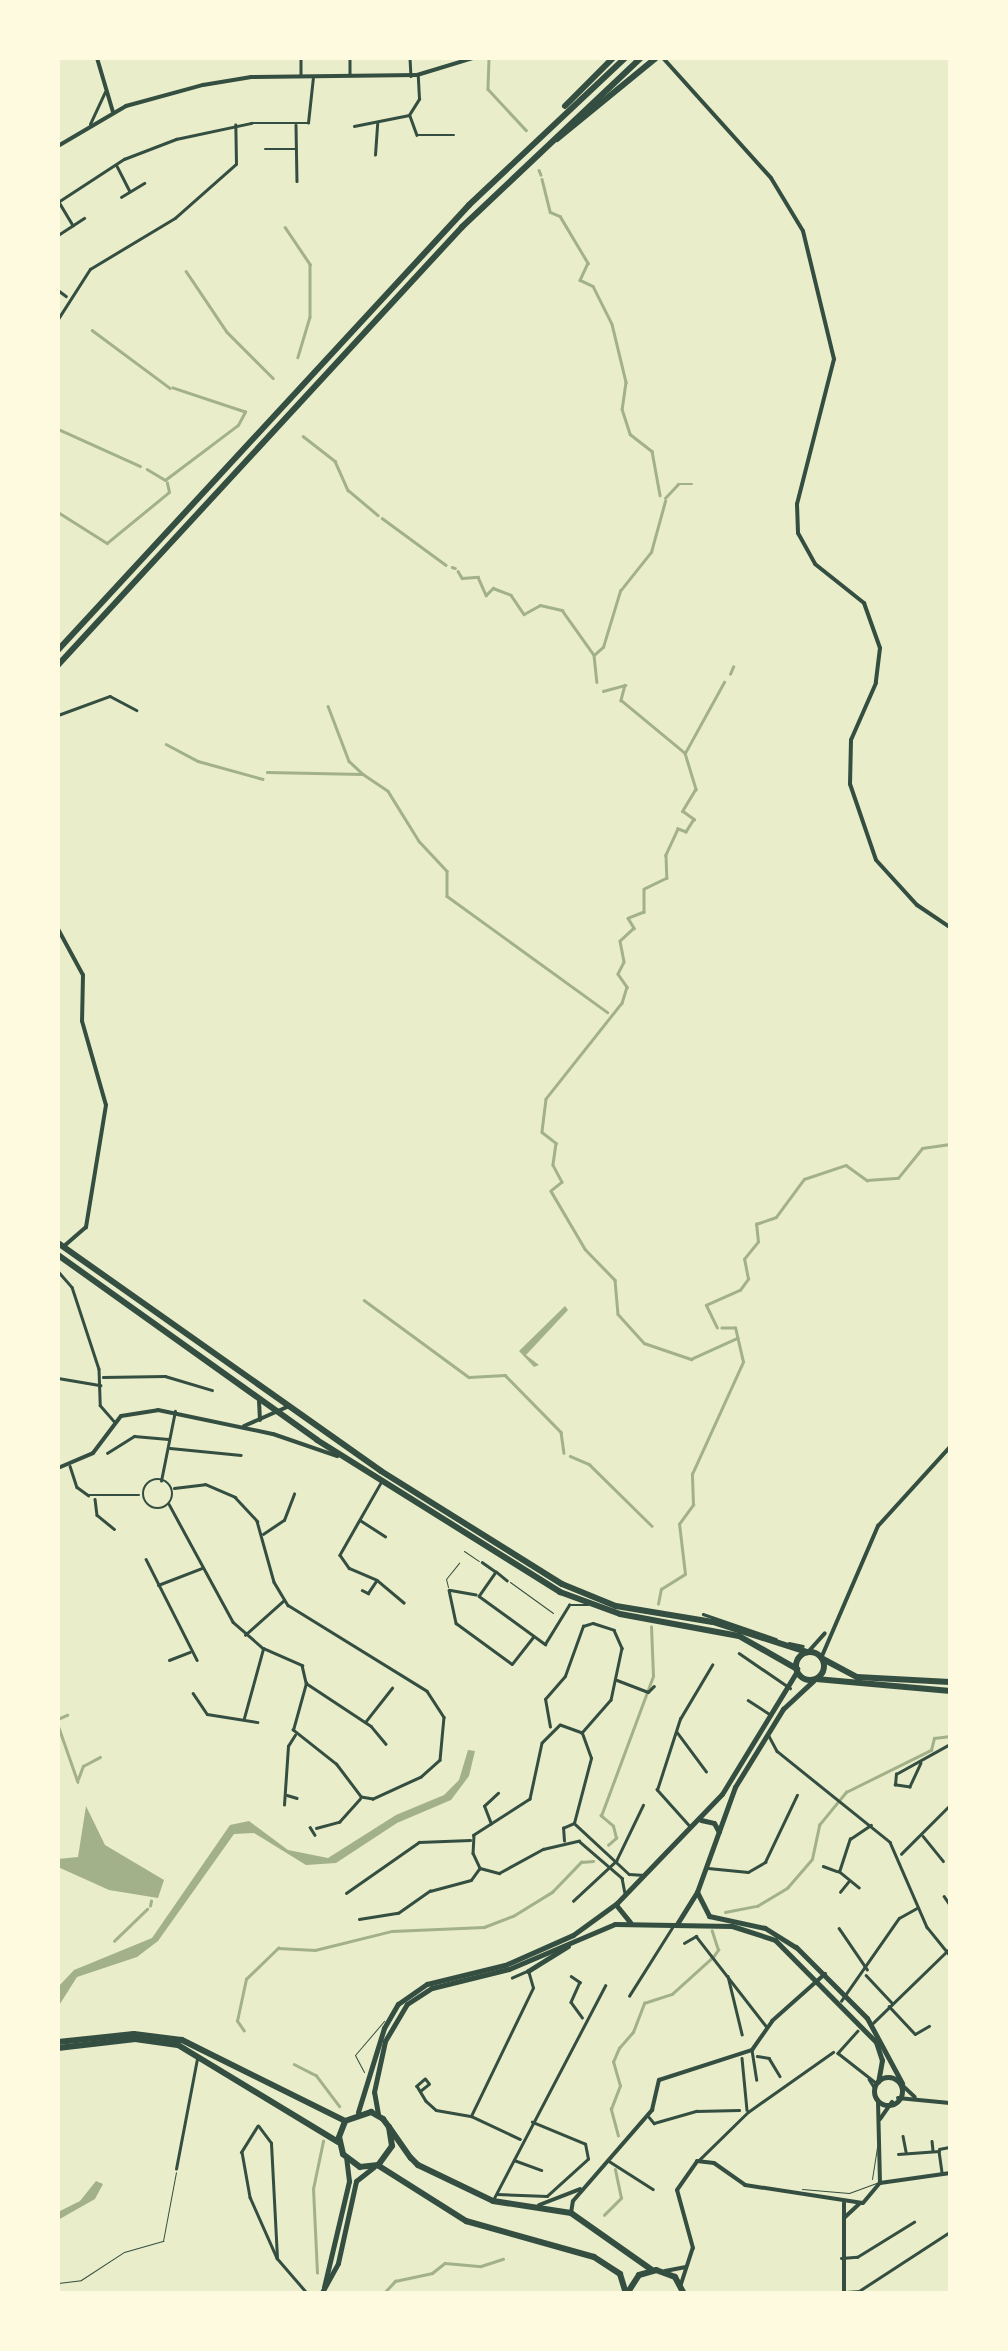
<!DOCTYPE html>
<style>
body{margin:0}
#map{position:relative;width:1008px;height:2351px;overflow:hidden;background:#e9edc9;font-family:Figtree,sans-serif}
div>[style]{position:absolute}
.water>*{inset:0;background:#a3b18a}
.stream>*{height:2.5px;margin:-1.25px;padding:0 1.25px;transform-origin:1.25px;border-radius:1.25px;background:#a3b18a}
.service>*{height:1px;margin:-0.5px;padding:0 0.5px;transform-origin:0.5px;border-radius:0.5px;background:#344e41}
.pedestrian>*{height:2.5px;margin:-1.25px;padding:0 1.25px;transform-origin:1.25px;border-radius:1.25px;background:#344e41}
.minor>*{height:2.5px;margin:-1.25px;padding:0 1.25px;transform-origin:1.25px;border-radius:1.25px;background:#344e41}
.minor>.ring{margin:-1.25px;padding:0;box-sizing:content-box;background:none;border:2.5px solid #344e41;border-radius:50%}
.tertiary>*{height:4px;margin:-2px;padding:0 2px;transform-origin:2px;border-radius:2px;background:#344e41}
.secondary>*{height:4px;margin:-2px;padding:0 2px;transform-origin:2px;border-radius:2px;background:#344e41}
.primary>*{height:5px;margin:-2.5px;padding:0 2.5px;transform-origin:2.5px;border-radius:2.5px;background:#344e41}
.primary>.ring{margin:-2.5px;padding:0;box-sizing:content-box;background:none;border:5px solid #344e41;border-radius:50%}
.trunk>*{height:6px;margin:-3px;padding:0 3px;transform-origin:3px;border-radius:3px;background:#344e41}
.trunk>.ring{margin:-3px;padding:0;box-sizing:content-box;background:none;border:6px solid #344e41;border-radius:50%}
.motorway>*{height:6px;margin:-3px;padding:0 3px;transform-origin:3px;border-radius:3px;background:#344e41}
span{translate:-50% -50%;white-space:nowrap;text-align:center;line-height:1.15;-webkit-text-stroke:10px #fefae0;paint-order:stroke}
.frame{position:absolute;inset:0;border:60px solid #fefae0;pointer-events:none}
</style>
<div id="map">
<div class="water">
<i style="clip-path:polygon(565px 1306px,568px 1310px,526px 1355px,539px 1365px,534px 1367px,519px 1351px)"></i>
<i style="clip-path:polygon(468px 1750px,475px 1751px,469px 1776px,451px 1800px,397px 1823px,336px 1863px,306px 1865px,254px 1833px,234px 1834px,158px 1941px,137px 1957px,77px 1977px,58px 2007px,58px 1987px,74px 1970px,152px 1938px,230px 1825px,249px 1821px,288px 1850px,328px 1858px,396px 1815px,444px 1795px,459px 1780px)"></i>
<i style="clip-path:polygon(86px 1806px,105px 1845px,164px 1880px,158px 1898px,109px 1890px,58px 1867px,58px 1859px,78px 1857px)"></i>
<i style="clip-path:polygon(96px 2181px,103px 2184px,95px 2199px,58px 2220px,58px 2212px,80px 2201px)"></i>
</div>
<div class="stream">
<i style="left:489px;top:59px;width:30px;rotate:92deg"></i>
<i style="left:488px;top:89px;width:56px;rotate:47.2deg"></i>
<i style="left:539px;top:170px;width:5px;rotate:68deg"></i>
<i style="left:542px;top:179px;width:34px;rotate:76deg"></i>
<i style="left:550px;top:212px;width:11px;rotate:22deg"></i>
<i style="left:560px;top:216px;width:55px;rotate:59.2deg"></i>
<i style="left:588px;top:263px;width:19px;rotate:115deg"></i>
<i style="left:580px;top:280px;width:14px;rotate:25deg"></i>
<i style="left:593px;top:286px;width:42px;rotate:63.4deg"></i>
<i style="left:612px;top:324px;width:60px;rotate:76.4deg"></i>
<i style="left:626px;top:382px;width:27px;rotate:98deg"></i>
<i style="left:622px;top:409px;width:26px;rotate:72deg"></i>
<i style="left:630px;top:434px;width:28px;rotate:38deg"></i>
<i style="left:652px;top:451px;width:45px;rotate:79.7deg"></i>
<i style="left:285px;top:227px;width:45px;rotate:56deg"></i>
<i style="left:310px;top:264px;width:53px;rotate:90deg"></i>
<i style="left:310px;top:317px;width:42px;rotate:106.7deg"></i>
<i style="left:186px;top:271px;width:73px;rotate:56.1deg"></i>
<i style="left:227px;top:332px;width:65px;rotate:45deg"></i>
<i style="left:92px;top:330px;width:97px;rotate:36.6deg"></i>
<i style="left:58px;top:429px;width:90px;rotate:24.3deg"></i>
<i style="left:303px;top:436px;width:41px;rotate:38deg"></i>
<i style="left:335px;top:461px;width:32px;rotate:66deg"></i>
<i style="left:348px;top:490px;width:39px;rotate:40deg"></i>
<i style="left:147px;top:469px;width:21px;rotate:31deg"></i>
<i style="left:165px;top:480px;width:91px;rotate:-37deg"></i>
<i style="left:238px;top:425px;width:15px;rotate:-62deg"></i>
<i style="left:245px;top:412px;width:76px;rotate:-161.6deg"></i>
<i style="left:665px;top:498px;width:19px;rotate:-47deg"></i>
<i style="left:678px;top:484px;width:14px"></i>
<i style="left:58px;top:512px;width:58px;rotate:32.3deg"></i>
<i style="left:107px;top:543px;width:80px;rotate:-39.4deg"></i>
<i style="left:169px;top:492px;width:9px;rotate:-103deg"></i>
<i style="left:382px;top:518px;width:79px;rotate:36.3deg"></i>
<i style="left:452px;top:567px;width:3px;rotate:18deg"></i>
<i style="left:458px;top:571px;width:8px;rotate:60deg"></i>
<i style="left:462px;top:578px;width:16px;rotate:-4deg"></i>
<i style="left:478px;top:577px;width:20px;rotate:66deg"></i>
<i style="left:486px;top:595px;width:10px;rotate:-45deg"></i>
<i style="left:493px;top:588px;width:19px;rotate:21deg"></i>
<i style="left:511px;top:595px;width:23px;rotate:56deg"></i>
<i style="left:524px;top:614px;width:18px;rotate:-29deg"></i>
<i style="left:540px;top:605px;width:23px;rotate:13deg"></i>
<i style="left:562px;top:610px;width:55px;rotate:54.6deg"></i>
<i style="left:594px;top:655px;width:27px;rotate:84deg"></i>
<i style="left:594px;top:655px;width:12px;rotate:-42deg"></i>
<i style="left:603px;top:647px;width:59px;rotate:-73.1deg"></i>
<i style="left:620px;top:591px;width:50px;rotate:-51.5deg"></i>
<i style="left:651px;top:552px;width:53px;rotate:-74.6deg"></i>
<i style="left:730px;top:674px;width:8px;rotate:-67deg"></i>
<i style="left:603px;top:691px;width:23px;rotate:-15deg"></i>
<i style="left:625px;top:685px;width:16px;rotate:105deg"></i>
<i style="left:621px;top:700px;width:83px;rotate:39.6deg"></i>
<i style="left:685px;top:753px;width:38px;rotate:73deg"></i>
<i style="left:696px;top:789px;width:26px;rotate:121deg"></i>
<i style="left:683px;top:811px;width:14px;rotate:36deg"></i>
<i style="left:694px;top:819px;width:15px;rotate:122deg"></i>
<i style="left:686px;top:832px;width:9px;rotate:-159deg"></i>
<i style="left:678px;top:829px;width:29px;rotate:115deg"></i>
<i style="left:666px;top:855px;width:23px;rotate:88deg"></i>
<i style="left:667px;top:878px;width:25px;rotate:154deg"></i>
<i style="left:644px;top:889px;width:23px;rotate:90deg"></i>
<i style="left:644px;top:912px;width:17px;rotate:159deg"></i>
<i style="left:628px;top:918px;width:12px;rotate:59deg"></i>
<i style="left:634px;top:928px;width:19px;rotate:137deg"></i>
<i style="left:620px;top:941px;width:21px;rotate:79deg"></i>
<i style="left:624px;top:962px;width:13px;rotate:117deg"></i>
<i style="left:618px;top:974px;width:16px;rotate:55deg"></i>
<i style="left:627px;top:987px;width:17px;rotate:107deg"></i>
<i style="left:622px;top:1003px;width:122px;rotate:128.4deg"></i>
<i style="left:546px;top:1099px;width:33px;rotate:97deg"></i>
<i style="left:542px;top:1132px;width:18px;rotate:38deg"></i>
<i style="left:556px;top:1143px;width:22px;rotate:98deg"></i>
<i style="left:553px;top:1165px;width:19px;rotate:62deg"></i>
<i style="left:562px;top:1182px;width:14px;rotate:141deg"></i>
<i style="left:551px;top:1191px;width:67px;rotate:59.6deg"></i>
<i style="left:585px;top:1249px;width:43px;rotate:45.9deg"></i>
<i style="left:615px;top:1280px;width:34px;rotate:85deg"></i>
<i style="left:618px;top:1314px;width:39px;rotate:48deg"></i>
<i style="left:644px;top:1343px;width:50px;rotate:18.8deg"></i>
<i style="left:691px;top:1359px;width:51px;rotate:-24.5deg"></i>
<i style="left:328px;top:706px;width:59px;rotate:69.1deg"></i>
<i style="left:349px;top:761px;width:18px;rotate:43deg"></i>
<i style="left:166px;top:744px;width:36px;rotate:28deg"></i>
<i style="left:198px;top:761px;width:67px;rotate:15.5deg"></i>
<i style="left:685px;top:753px;width:81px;rotate:-61.2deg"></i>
<i style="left:267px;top:772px;width:96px;rotate:1.2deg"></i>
<i style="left:363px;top:774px;width:30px;rotate:34deg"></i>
<i style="left:388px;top:791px;width:59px;rotate:58.2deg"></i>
<i style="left:419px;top:841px;width:41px;rotate:47deg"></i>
<i style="left:447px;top:871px;width:25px;rotate:90deg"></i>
<i style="left:447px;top:896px;width:198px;rotate:35.9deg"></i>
<i style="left:364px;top:1300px;width:130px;rotate:36.3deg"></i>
<i style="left:469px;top:1377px;width:36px;rotate:-3deg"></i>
<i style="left:505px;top:1375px;width:80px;rotate:45.5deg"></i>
<i style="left:561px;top:1432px;width:21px;rotate:82deg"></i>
<i style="left:717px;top:1328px;width:25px;rotate:-116deg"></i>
<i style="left:706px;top:1305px;width:37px;rotate:-24deg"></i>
<i style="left:740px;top:1290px;width:14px;rotate:-54deg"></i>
<i style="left:748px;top:1279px;width:20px;rotate:-101deg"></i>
<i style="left:744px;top:1259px;width:22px;rotate:-51deg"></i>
<i style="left:758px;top:1242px;width:18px;rotate:-96deg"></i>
<i style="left:756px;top:1224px;width:21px;rotate:-19deg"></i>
<i style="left:776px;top:1217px;width:47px;rotate:-53.6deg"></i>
<i style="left:804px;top:1179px;width:44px;rotate:-18.4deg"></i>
<i style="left:846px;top:1165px;width:26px;rotate:36deg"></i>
<i style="left:867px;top:1180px;width:31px;rotate:-4deg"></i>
<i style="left:898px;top:1178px;width:38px;rotate:-51deg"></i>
<i style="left:922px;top:1148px;width:28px;rotate:-8deg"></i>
<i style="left:570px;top:1456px;width:21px;rotate:23deg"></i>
<i style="left:589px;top:1464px;width:88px;rotate:44.5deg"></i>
<i style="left:658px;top:1604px;width:15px;rotate:-79deg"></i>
<i style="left:661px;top:1589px;width:28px;rotate:-32deg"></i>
<i style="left:685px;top:1574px;width:50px;rotate:-96.8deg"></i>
<i style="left:679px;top:1524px;width:24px;rotate:-54deg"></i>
<i style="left:693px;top:1505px;width:31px;rotate:-92deg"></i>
<i style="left:692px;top:1474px;width:123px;rotate:-65.5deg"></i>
<i style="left:743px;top:1362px;width:35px;rotate:-103deg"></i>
<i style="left:735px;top:1328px;width:13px;rotate:180deg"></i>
<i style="left:58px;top:1719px;width:10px;rotate:-24deg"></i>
<i style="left:58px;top:1725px;width:60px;rotate:70.7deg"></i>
<i style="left:78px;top:1779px;width:14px;rotate:-69deg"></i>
<i style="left:83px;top:1766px;width:19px;rotate:-28deg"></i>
<i style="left:608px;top:1845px;width:11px;rotate:-41deg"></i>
<i style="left:616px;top:1838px;width:12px;rotate:-104deg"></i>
<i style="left:613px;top:1826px;width:16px;rotate:-140deg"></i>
<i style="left:601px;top:1816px;width:149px;rotate:-69.6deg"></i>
<i style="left:653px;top:1676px;width:49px;rotate:-92.3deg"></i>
<i style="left:150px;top:1906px;width:5px;rotate:-79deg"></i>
<i style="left:725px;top:1912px;width:33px;rotate:-11deg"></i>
<i style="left:757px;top:1906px;width:35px;rotate:-31deg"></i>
<i style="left:787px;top:1888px;width:38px;rotate:-49deg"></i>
<i style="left:812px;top:1859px;width:35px;rotate:-78deg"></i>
<i style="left:819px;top:1825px;width:43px;rotate:-50.7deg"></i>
<i style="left:846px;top:1792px;width:95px;rotate:-26.3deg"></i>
<i style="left:931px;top:1750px;width:12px;rotate:-76deg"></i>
<i style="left:934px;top:1738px;width:16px;rotate:-7deg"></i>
<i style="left:114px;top:1941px;width:46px;rotate:-44.1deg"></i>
<i style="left:244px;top:2031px;width:12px;rotate:-125deg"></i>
<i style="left:237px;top:2021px;width:43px;rotate:-77.9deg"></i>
<i style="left:246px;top:1979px;width:45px;rotate:-44.1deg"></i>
<i style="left:278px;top:1948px;width:37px;rotate:3deg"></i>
<i style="left:315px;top:1950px;width:79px;rotate:-13.9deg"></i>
<i style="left:392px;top:1931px;width:92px;rotate:-2.5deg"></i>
<i style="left:484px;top:1927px;width:31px;rotate:-21deg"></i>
<i style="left:513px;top:1916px;width:46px;rotate:-31.6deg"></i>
<i style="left:552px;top:1892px;width:42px;rotate:-46deg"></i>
<i style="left:581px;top:1862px;width:12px;rotate:-5deg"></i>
<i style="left:294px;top:2064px;width:25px;rotate:27deg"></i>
<i style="left:316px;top:2075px;width:39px;rotate:53deg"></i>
<i style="left:618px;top:2136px;width:28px;rotate:-105deg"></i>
<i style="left:611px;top:2109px;width:25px;rotate:-69deg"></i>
<i style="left:620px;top:2086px;width:25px;rotate:-106deg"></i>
<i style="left:613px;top:2062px;width:15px;rotate:-67deg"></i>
<i style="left:619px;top:2048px;width:21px;rotate:-49deg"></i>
<i style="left:633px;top:2032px;width:31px;rotate:-69deg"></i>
<i style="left:644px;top:2003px;width:29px;rotate:-18deg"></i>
<i style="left:672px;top:1994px;width:55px;rotate:-42.1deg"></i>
<i style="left:713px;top:1957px;width:9px;rotate:-54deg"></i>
<i style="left:718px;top:1950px;width:20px;rotate:-108deg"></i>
<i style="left:604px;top:2215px;width:24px;rotate:-45deg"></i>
<i style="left:621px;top:2198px;width:29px;rotate:-102deg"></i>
<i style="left:317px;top:2273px;width:84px;rotate:-92.7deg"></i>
<i style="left:313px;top:2189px;width:49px;rotate:-78.2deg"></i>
<i style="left:361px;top:2294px;width:7px"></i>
<i style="left:383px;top:2294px;width:18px;rotate:-47deg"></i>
<i style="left:395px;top:2281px;width:38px;rotate:-12deg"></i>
<i style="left:432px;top:2273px;width:16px;rotate:-38deg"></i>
<i style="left:445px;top:2263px;width:36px;rotate:5deg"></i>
<i style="left:481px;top:2266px;width:23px;rotate:-18deg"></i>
</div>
<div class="service">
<i style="left:464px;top:1551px;width:18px;rotate:34deg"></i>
<i style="left:510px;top:1582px;width:53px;rotate:35.8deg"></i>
<i style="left:448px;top:1587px;width:8px;rotate:-104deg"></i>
<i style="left:446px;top:1579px;width:21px;rotate:-51deg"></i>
<i style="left:364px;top:2072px;width:19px;rotate:-118deg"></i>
<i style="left:355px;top:2055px;width:45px;rotate:-49.5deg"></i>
<i style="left:872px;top:2179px;width:33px;rotate:-81deg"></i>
<i style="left:802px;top:2189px;width:47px;rotate:4.9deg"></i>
<i style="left:849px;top:2193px;width:32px;rotate:-20deg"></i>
<i style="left:58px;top:2283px;width:23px;rotate:-7deg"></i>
<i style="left:81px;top:2280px;width:51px;rotate:-33.1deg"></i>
<i style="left:124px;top:2252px;width:41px;rotate:-15.8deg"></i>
<i style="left:163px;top:2241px;width:70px;rotate:-79.3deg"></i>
</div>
<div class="pedestrian">
<i style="left:742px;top:2058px;width:52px;rotate:84.5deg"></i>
<i style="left:699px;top:2160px;width:69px;rotate:-44.4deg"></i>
<i style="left:748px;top:2112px;width:104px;rotate:-35.2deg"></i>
</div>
<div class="minor">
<i style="left:301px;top:58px;width:17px;rotate:90deg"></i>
<i style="left:350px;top:58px;width:17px;rotate:90deg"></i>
<i style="left:410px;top:58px;width:18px;rotate:87deg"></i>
<i style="left:410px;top:116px;width:20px;rotate:70deg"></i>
<i style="left:417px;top:135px;width:37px"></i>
<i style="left:90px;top:124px;width:35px;rotate:-65deg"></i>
<i style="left:296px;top:125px;width:56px;rotate:89deg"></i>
<i style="left:354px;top:126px;width:56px;rotate:-11.3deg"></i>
<i style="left:409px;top:115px;width:19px;rotate:-58deg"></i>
<i style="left:419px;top:99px;width:22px;rotate:-93deg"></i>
<i style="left:265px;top:149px;width:31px"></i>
<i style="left:375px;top:155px;width:32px;rotate:-86deg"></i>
<i style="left:117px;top:166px;width:28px;rotate:63deg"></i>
<i style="left:121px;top:197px;width:27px;rotate:-31deg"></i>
<i style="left:58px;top:202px;width:79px;rotate:-33.1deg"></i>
<i style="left:124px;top:159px;width:56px;rotate:-21deg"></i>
<i style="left:176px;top:139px;width:77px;rotate:-12deg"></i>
<i style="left:251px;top:123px;width:57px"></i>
<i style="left:308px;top:123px;width:46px;rotate:-83.8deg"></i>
<i style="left:59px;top:202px;width:27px;rotate:59deg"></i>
<i style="left:58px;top:235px;width:31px;rotate:-33deg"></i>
<i style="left:58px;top:290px;width:10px;rotate:37deg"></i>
<i style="left:58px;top:319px;width:59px;rotate:-57.4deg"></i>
<i style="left:90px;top:269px;width:99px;rotate:-31deg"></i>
<i style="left:175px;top:218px;width:81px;rotate:-41.5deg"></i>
<i style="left:236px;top:164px;width:39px;rotate:-91deg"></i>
<i style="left:58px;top:715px;width:55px;rotate:-20.1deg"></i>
<i style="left:110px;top:696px;width:30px;rotate:28deg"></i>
<i style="left:58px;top:1271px;width:21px;rotate:49deg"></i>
<i style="left:72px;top:1287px;width:86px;rotate:71.8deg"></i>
<i style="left:99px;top:1369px;width:36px;rotate:88deg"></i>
<i style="left:100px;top:1405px;width:21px;rotate:49deg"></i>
<i style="left:103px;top:1377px;width:62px;rotate:-0.9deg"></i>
<i style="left:165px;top:1376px;width:49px;rotate:16.6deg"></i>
<i style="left:58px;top:1378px;width:43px;rotate:9.5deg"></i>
<i style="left:170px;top:1448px;width:71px;rotate:5.6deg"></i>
<i style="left:107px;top:1453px;width:32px;rotate:-32deg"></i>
<i style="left:134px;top:1436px;width:34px;rotate:5deg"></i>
<i style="left:70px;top:1466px;width:22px;rotate:72deg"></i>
<i style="left:77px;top:1487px;width:14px;rotate:36deg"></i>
<i style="left:88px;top:1495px;width:51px"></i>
<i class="ring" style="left:143px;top:1479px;width:27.5px;height:27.5px"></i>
<i style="left:161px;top:1481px;width:71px;rotate:-78.7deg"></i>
<i style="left:381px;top:1483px;width:83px;rotate:119.7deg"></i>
<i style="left:340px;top:1555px;width:16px;rotate:55deg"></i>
<i style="left:349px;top:1568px;width:30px;rotate:23deg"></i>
<i style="left:377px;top:1580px;width:35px;rotate:40deg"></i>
<i style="left:174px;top:1488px;width:31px;rotate:-7deg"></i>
<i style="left:205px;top:1484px;width:33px;rotate:23deg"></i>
<i style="left:235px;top:1497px;width:33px;rotate:47deg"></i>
<i style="left:257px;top:1521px;width:63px;rotate:74.4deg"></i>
<i style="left:274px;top:1582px;width:27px;rotate:59deg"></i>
<i style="left:288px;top:1605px;width:163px;rotate:31.7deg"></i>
<i style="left:427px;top:1691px;width:31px;rotate:57deg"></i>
<i style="left:444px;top:1717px;width:43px;rotate:95.3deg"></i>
<i style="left:440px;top:1760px;width:25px;rotate:138deg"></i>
<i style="left:421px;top:1777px;width:53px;rotate:155.4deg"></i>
<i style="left:373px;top:1799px;width:12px;rotate:-171deg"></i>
<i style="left:361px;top:1797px;width:41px;rotate:-127.1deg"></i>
<i style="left:336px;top:1764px;width:55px;rotate:-141.7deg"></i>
<i style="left:293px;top:1730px;width:49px;rotate:-74.5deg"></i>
<i style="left:95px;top:1499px;width:16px;rotate:83deg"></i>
<i style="left:97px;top:1515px;width:22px;rotate:39deg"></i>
<i style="left:169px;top:1504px;width:134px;rotate:61.5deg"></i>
<i style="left:233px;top:1622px;width:40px;rotate:41deg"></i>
<i style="left:263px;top:1648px;width:43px;rotate:23.6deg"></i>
<i style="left:302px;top:1665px;width:18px;rotate:77deg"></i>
<i style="left:306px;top:1683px;width:78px;rotate:33.5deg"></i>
<i style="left:371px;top:1726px;width:23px;rotate:50deg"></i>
<i style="left:360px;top:1520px;width:30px;rotate:33deg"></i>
<i style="left:263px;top:1534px;width:25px;rotate:-34deg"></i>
<i style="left:284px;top:1520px;width:28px;rotate:-69deg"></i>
<i style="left:146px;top:1559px;width:113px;rotate:63.2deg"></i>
<i style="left:482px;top:1562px;width:16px;rotate:35deg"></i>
<i style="left:507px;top:1581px;width:14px;rotate:-141deg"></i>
<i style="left:496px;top:1572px;width:29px;rotate:125deg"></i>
<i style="left:479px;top:1596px;width:82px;rotate:36deg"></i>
<i style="left:545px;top:1644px;width:46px;rotate:-58.4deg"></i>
<i style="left:569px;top:1605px;width:19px"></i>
<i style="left:158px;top:1585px;width:47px;rotate:-21.1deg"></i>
<i style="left:362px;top:1590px;width:7px;rotate:27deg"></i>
<i style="left:368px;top:1593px;width:14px;rotate:-56deg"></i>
<i style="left:476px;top:1595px;width:27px;rotate:-170deg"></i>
<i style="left:449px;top:1590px;width:34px;rotate:78deg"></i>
<i style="left:456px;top:1623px;width:69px;rotate:36.2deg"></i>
<i style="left:512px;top:1664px;width:34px;rotate:-52deg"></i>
<i style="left:703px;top:1614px;width:77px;rotate:18.9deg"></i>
<i style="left:245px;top:1635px;width:51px;rotate:-41.8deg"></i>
<i style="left:789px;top:1643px;width:14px;rotate:12deg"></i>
<i style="left:739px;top:1653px;width:62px;rotate:34.5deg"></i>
<i style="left:169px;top:1660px;width:22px;rotate:-21deg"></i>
<i style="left:617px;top:1680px;width:33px;rotate:21deg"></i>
<i style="left:648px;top:1692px;width:8px;rotate:-45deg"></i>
<i style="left:193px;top:1693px;width:25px;rotate:56deg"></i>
<i style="left:207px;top:1714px;width:51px;rotate:9.1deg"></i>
<i style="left:748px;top:1700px;width:27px;rotate:33deg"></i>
<i style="left:244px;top:1718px;width:72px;rotate:-74.6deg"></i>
<i style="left:366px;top:1721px;width:42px;rotate:-51.8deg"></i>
<i style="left:550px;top:1727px;width:28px;rotate:-100deg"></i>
<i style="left:545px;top:1699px;width:30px;rotate:-49deg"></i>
<i style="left:565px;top:1676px;width:53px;rotate:-70.2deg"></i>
<i style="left:583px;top:1626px;width:10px;rotate:-17deg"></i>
<i style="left:593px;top:1623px;width:22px;rotate:18deg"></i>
<i style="left:614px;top:1630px;width:20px;rotate:66deg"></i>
<i style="left:622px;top:1648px;width:53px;rotate:101.9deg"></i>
<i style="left:611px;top:1700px;width:44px;rotate:131.3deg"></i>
<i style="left:677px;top:1732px;width:49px;rotate:53.4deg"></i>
<i style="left:769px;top:1736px;width:17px;rotate:62deg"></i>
<i style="left:777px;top:1751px;width:145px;rotate:38.8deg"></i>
<i style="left:890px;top:1842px;width:93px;rotate:66.5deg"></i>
<i style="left:927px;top:1927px;width:36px;rotate:51deg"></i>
<i style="left:921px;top:1763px;width:26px;rotate:115deg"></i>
<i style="left:910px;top:1787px;width:15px;rotate:-172deg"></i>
<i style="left:895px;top:1785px;width:11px;rotate:-85deg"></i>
<i style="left:896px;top:1774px;width:62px;rotate:-29.1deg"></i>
<i style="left:287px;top:1795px;width:10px;rotate:17deg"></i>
<i style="left:284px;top:1805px;width:59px;rotate:-86.1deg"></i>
<i style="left:288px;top:1746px;width:13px;rotate:-58deg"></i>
<i style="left:574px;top:1823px;width:67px;rotate:-75.3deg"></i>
<i style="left:591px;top:1758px;width:27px;rotate:-110deg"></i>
<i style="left:582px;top:1733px;width:23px;rotate:-160deg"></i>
<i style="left:560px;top:1725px;width:25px;rotate:135deg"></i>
<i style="left:542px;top:1743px;width:57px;rotate:102.1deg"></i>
<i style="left:530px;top:1799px;width:67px;rotate:147.3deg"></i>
<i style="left:474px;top:1835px;width:18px;rotate:93deg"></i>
<i style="left:473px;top:1853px;width:17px;rotate:65deg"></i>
<i style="left:480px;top:1868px;width:20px;rotate:15deg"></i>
<i style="left:499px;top:1873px;width:50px;rotate:-28.6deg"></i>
<i style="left:543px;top:1849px;width:37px;rotate:-13deg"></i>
<i style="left:574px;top:1823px;width:75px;rotate:42.8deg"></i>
<i style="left:629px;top:1874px;width:15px;rotate:4deg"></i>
<i style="left:491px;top:1824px;width:19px;rotate:-111deg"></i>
<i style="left:484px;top:1806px;width:19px;rotate:-43deg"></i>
<i style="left:310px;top:1827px;width:9px;rotate:58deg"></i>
<i style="left:690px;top:1827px;width:50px;rotate:-131.7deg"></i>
<i style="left:657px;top:1790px;width:75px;rotate:-72.1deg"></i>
<i style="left:680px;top:1719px;width:63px;rotate:-59.3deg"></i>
<i style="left:316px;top:1828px;width:24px;rotate:-15deg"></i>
<i style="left:339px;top:1822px;width:31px;rotate:-48deg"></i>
<i style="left:923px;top:1836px;width:32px;rotate:51deg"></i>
<i style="left:564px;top:1841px;width:13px;rotate:-94deg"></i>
<i style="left:563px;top:1828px;width:12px;rotate:-24deg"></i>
<i style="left:579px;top:1841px;width:57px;rotate:40.7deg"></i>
<i style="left:622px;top:1878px;width:15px;rotate:79deg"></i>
<i style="left:901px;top:1854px;width:69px;rotate:-45deg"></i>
<i style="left:823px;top:1866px;width:15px;rotate:20deg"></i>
<i style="left:708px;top:1868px;width:40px;rotate:5.7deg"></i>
<i style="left:748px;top:1872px;width:20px;rotate:-30deg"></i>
<i style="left:765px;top:1862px;width:74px;rotate:-64.5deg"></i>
<i style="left:859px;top:1888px;width:26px;rotate:-141deg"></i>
<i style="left:839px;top:1872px;width:35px;rotate:-72deg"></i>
<i style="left:850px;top:1839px;width:25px;rotate:-34deg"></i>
<i style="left:840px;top:1892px;width:13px;rotate:-51deg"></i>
<i style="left:346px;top:1893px;width:89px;rotate:-34.9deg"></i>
<i style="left:419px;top:1842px;width:51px;rotate:-2.2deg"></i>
<i style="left:944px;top:1896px;width:11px;rotate:56deg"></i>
<i style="left:573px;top:1901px;width:59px;rotate:-42.9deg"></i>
<i style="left:616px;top:1861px;width:62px;rotate:-64.3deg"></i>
<i style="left:359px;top:1919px;width:39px;rotate:-9deg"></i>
<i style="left:398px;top:1913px;width:39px;rotate:-35deg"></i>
<i style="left:430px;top:1891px;width:42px;rotate:-15deg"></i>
<i style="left:471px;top:1880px;width:14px;rotate:-54deg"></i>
<i style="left:839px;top:1928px;width:50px;rotate:55.7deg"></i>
<i style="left:684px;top:1943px;width:14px;rotate:-30deg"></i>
<i style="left:696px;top:1936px;width:114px;rotate:52.1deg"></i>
<i style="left:866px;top:1975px;width:37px;rotate:47deg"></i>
<i style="left:571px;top:1976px;width:11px;rotate:34deg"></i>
<i style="left:580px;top:1982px;width:22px;rotate:114deg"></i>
<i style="left:571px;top:2002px;width:19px;rotate:54deg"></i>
<i style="left:728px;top:1976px;width:60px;rotate:76.4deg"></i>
<i style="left:629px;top:1996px;width:83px;rotate:-57.8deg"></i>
<i style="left:841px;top:2001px;width:101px;rotate:-55.1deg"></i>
<i style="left:899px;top:1918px;width:21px;rotate:-29deg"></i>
<i style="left:889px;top:2006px;width:38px;rotate:47deg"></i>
<i style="left:915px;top:2034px;width:16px;rotate:-30deg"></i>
<i style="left:873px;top:2023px;width:107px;rotate:-44.2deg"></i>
<i style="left:858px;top:2031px;width:30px;rotate:132deg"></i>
<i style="left:838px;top:2053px;width:47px;rotate:38.1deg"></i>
<i style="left:752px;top:2050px;width:30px;rotate:81deg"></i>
<i style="left:757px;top:2056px;width:12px;rotate:9deg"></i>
<i style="left:769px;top:2058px;width:21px;rotate:59deg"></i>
<i style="left:869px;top:2079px;width:9px;rotate:58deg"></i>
<i style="left:420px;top:2091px;width:11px;rotate:-38deg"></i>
<i style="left:429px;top:2084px;width:6px;rotate:-129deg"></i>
<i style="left:425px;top:2079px;width:11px;rotate:139deg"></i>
<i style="left:417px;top:2086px;width:17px;rotate:59deg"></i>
<i style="left:426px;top:2101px;width:13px;rotate:42deg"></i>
<i style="left:436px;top:2110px;width:36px;rotate:10deg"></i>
<i style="left:471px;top:2116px;width:54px;rotate:25.1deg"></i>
<i style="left:471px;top:2116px;width:142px;rotate:-64.2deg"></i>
<i style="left:533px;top:1988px;width:18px;rotate:-106deg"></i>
<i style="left:528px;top:1971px;width:17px;rotate:156deg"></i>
<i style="left:649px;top:2117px;width:8px;rotate:50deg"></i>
<i style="left:654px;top:2123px;width:44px;rotate:-15.9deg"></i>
<i style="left:696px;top:2111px;width:43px;rotate:-1.3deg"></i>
<i style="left:903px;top:2136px;width:16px;rotate:79deg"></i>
<i style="left:932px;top:2141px;width:9px;rotate:84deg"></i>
<i style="left:939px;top:2149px;width:10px;rotate:-11deg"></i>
<i style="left:898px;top:2154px;width:41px;rotate:-4.2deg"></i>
<i style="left:939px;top:2151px;width:22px;rotate:82deg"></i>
<i style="left:514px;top:2160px;width:29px;rotate:20deg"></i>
<i style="left:609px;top:2161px;width:52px;rotate:32.5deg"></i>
<i style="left:176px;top:2169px;width:112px;rotate:-79.2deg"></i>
<i style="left:497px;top:2194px;width:50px;rotate:2.3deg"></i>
<i style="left:547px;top:2196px;width:55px;rotate:-42.1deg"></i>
<i style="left:588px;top:2159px;width:15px;rotate:-101deg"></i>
<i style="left:585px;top:2144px;width:57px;rotate:-157.5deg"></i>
<i style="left:493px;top:2200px;width:242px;rotate:-62.4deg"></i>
<i style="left:277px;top:2258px;width:115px;rotate:-93deg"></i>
<i style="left:271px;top:2143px;width:21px;rotate:-127deg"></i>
<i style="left:258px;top:2126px;width:31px;rotate:122deg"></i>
<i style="left:242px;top:2152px;width:46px;rotate:79.9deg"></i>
<i style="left:250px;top:2197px;width:67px;rotate:66.1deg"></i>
<i style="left:277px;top:2258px;width:48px;rotate:49.3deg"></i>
<i style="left:841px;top:2258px;width:16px;rotate:-4deg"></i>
<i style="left:857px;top:2257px;width:67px;rotate:-31.6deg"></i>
<i style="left:846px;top:2292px;width:13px;rotate:-4deg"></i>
<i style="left:859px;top:2291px;width:108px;rotate:-33deg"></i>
</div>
<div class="tertiary">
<i style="left:97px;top:58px;width:56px;rotate:73.5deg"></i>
<i style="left:663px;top:58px;width:161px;rotate:48deg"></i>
<i style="left:771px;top:178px;width:62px;rotate:58.9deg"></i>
<i style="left:803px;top:231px;width:132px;rotate:76.4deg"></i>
<i style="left:834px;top:359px;width:150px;rotate:104.3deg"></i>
<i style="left:797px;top:504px;width:29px;rotate:88deg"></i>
<i style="left:798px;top:533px;width:35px;rotate:61deg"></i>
<i style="left:815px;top:564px;width:63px;rotate:38.5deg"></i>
<i style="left:864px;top:603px;width:48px;rotate:70.4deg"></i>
<i style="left:880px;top:648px;width:35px;rotate:97deg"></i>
<i style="left:876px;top:683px;width:62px;rotate:113.7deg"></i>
<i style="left:851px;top:740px;width:44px;rotate:91.3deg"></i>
<i style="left:850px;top:784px;width:80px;rotate:71.1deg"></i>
<i style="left:876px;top:860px;width:61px;rotate:47.7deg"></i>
<i style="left:917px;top:905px;width:40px;rotate:34deg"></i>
<i style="left:58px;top:146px;width:79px;rotate:-30.5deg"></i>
<i style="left:126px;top:106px;width:80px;rotate:-15.3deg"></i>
<i style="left:203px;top:85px;width:49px;rotate:-9.5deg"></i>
<i style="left:251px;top:77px;width:166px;rotate:-0.7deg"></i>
<i style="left:417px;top:75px;width:59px;rotate:-16.9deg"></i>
<i style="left:58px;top:929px;width:52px;rotate:61.5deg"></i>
<i style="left:83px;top:975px;width:46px;rotate:91.2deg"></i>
<i style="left:82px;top:1021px;width:87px;rotate:74.1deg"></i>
<i style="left:106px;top:1105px;width:124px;rotate:99.3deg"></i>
<i style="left:86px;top:1227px;width:29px;rotate:139deg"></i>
<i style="left:880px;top:2183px;width:71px;rotate:-8.1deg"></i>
<i style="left:844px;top:2203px;width:91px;rotate:90deg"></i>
<i style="left:539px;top:2205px;width:44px;rotate:-21.3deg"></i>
<i style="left:571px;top:2213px;width:12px;rotate:-81deg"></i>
<i style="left:573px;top:2201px;width:121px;rotate:-49deg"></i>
<i style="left:652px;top:2110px;width:31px;rotate:-77deg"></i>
<i style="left:659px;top:2080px;width:98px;rotate:-17.9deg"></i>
<i style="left:752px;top:2050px;width:35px;rotate:-55deg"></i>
<i style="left:772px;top:2021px;width:71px;rotate:-41.6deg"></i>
<i style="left:844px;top:2218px;width:21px;rotate:-43deg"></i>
</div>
<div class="secondary">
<i style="left:259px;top:1401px;width:19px;rotate:87deg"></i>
<i style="left:244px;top:1426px;width:47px;rotate:-23.8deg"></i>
<i style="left:58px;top:1468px;width:38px;rotate:-23deg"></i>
<i style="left:93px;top:1453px;width:46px;rotate:-52.9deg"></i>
<i style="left:121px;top:1416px;width:37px;rotate:-9deg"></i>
<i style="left:158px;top:1410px;width:117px;rotate:11.8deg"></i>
<i style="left:273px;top:1434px;width:68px;rotate:19deg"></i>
<i style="left:808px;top:1652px;width:25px;rotate:-48deg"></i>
<i style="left:822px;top:1656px;width:142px;rotate:-66.7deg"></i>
<i style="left:878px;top:1526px;width:107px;rotate:-47.7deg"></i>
<i style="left:903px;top:2086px;width:16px;rotate:43deg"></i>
<i style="left:898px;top:2098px;width:52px;rotate:5.5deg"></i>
<i style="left:880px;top:2119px;width:21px;rotate:-55deg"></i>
<i style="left:665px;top:2271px;width:20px;rotate:-11deg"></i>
<i style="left:681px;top:2284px;width:38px;rotate:-72deg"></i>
<i style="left:693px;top:2248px;width:60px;rotate:-105.4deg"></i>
<i style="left:677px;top:2190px;width:35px;rotate:-55deg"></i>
<i style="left:697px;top:2161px;width:17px;rotate:7deg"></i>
<i style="left:714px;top:2163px;width:38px;rotate:35deg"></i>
<i style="left:745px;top:2185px;width:119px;rotate:8.7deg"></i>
<i style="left:863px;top:2203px;width:26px;rotate:-50deg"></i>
<i style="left:880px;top:2183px;width:81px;rotate:-91.4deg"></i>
</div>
<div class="primary">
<i style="left:701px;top:1820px;width:13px;rotate:13deg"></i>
<i style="left:714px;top:1823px;width:10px;rotate:61deg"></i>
<i style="left:697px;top:1892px;width:27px;rotate:63deg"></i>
<i style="left:709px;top:1916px;width:57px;rotate:12.1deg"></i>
<i style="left:765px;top:1928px;width:36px;rotate:32deg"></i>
<i style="left:796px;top:1947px;width:100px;rotate:45deg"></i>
<i style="left:867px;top:2018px;width:74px;rotate:61.7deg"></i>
<i style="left:617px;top:1906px;width:21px;rotate:51deg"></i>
<i style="left:677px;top:1924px;width:38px;rotate:-58deg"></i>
<i style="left:697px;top:1892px;width:112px;rotate:-70.1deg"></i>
<i style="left:735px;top:1787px;width:92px;rotate:-58.4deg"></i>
<i style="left:783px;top:1709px;width:42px;rotate:-43.1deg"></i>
<i style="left:528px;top:1971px;width:47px;rotate:-32deg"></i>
<i class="ring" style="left:874px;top:2077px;width:23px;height:23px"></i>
<i style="left:358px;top:2112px;width:88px;rotate:-72.8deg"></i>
<i style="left:384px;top:2028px;width:28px;rotate:-60deg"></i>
<i style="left:398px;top:2004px;width:35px;rotate:-35deg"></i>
<i style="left:427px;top:1984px;width:80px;rotate:-13.7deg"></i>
<i style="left:505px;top:1965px;width:74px;rotate:-23.8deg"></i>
<i style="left:573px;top:1935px;width:54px;rotate:-36deg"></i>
<i style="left:617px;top:1903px;width:151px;rotate:-46.1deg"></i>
<i style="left:722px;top:1794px;width:144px;rotate:-58.6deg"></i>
<i style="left:378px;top:2114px;width:22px;rotate:-100deg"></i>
<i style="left:374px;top:2092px;width:52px;rotate:-77.8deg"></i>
<i style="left:385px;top:2041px;width:43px;rotate:-59.3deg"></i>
<i style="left:407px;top:2004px;width:30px;rotate:-33deg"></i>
<i style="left:432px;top:1988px;width:79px;rotate:-13.9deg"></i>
<i style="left:509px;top:1969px;width:115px;rotate:-23deg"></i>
<i style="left:615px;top:1924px;width:117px;rotate:1deg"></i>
<i style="left:732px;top:1926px;width:45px;rotate:18deg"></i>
<i style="left:775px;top:1940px;width:144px;rotate:45.3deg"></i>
<i style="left:876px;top:2042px;width:19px;rotate:72deg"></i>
<i style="left:882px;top:2060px;width:22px;rotate:100deg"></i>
<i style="left:324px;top:2287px;width:109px;rotate:-76.7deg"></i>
<i style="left:349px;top:2181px;width:24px;rotate:-97deg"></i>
<i style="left:321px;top:2294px;width:35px;rotate:-61deg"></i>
<i style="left:338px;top:2263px;width:84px;rotate:-77.6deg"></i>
<i style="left:356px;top:2181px;width:23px;rotate:-38deg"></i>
</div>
<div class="trunk">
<i style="left:58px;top:1243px;width:395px;rotate:35.2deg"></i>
<i style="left:381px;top:1471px;width:213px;rotate:32deg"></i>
<i style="left:562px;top:1584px;width:58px;rotate:22.2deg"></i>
<i style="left:616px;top:1606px;width:98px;rotate:9.4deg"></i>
<i style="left:713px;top:1622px;width:99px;rotate:17.7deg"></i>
<i style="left:58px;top:1255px;width:318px;rotate:35.5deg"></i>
<i style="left:317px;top:1440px;width:287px;rotate:32deg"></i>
<i style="left:560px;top:1592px;width:64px;rotate:20.1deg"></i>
<i style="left:620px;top:1614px;width:121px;rotate:10.5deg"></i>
<i style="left:739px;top:1636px;width:67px;rotate:29.6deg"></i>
<i class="ring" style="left:796px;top:1652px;width:22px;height:22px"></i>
<i style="left:823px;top:1659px;width:38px;rotate:28deg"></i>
<i style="left:857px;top:1677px;width:93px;rotate:3.1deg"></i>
<i style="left:816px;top:1679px;width:135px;rotate:5.1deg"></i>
<i style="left:58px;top:2042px;width:76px;rotate:-6deg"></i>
<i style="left:134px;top:2034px;width:48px;rotate:7.1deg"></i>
<i style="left:182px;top:2040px;width:182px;rotate:26.4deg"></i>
<i style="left:58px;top:2048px;width:78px;rotate:-6.7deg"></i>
<i style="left:135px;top:2039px;width:43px;rotate:7.9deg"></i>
<i style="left:178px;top:2045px;width:187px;rotate:31.2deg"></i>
<i style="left:389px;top:2127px;width:19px;rotate:81deg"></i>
<i style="left:392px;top:2146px;width:24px;rotate:126deg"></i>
<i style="left:378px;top:2165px;width:18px;rotate:174deg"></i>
<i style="left:360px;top:2167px;width:21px;rotate:-143deg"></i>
<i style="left:343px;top:2154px;width:17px;rotate:-103deg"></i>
<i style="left:339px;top:2137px;width:17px;rotate:-69deg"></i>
<i style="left:345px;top:2121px;width:28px;rotate:-19deg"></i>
<i style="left:371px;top:2112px;width:14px;rotate:30deg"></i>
<i style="left:383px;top:2119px;width:10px;rotate:53deg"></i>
<i style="left:389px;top:2127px;width:38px;rotate:55deg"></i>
<i style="left:411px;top:2158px;width:10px;rotate:45deg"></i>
<i style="left:418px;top:2165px;width:83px;rotate:25.6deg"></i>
<i style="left:493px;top:2201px;width:79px;rotate:8.7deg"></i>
<i style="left:571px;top:2213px;width:99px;rotate:35.1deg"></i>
<i style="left:379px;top:2166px;width:103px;rotate:32.3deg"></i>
<i style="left:466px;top:2221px;width:133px;rotate:15.7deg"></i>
<i style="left:594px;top:2257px;width:31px;rotate:33deg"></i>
<i style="left:620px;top:2274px;width:21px;rotate:73deg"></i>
<i style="left:628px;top:2292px;width:20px;rotate:-57deg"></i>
<i style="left:639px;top:2275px;width:18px;rotate:-16deg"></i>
<i style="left:656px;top:2270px;width:20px;rotate:20deg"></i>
<i style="left:675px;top:2277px;width:19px;rotate:62deg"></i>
</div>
<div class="motorway">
<i style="left:565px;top:106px;width:68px;rotate:-45deg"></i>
<i style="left:557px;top:139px;width:128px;rotate:-39.3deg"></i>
<i style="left:58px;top:650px;width:606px;rotate:-47.27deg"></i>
<i style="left:469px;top:205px;width:214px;rotate:-43.3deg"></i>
<i style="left:58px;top:665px;width:596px;rotate:-47.31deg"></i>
<i style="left:462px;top:227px;width:246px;rotate:-43.4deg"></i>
</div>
<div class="frame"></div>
</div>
